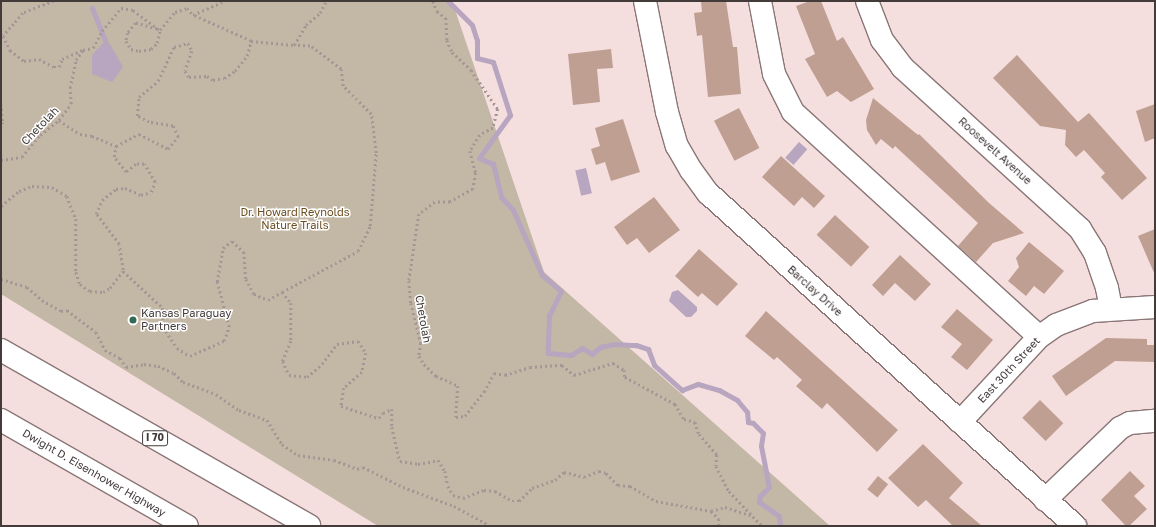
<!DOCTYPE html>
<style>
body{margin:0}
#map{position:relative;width:1156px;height:527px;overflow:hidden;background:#f5dede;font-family:"Golos Text",sans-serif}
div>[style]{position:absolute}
.green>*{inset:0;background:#c3b7a6}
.water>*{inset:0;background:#b8a5bf;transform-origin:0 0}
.stream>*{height:5px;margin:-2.5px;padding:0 2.5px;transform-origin:2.5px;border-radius:2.5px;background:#b8a5bf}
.building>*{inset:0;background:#bf9f91;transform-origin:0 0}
.path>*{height:2.5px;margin-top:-1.25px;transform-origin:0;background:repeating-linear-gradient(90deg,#a69595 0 2px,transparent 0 5px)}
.roads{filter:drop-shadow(1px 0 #8a7677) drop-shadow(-1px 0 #8a7677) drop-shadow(0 1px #8a7677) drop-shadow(0 -1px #8a7677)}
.minor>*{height:22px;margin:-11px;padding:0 11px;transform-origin:11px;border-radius:11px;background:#fff}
.highway>*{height:22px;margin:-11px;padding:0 11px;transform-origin:11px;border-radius:11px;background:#fff}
.dots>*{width:11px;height:11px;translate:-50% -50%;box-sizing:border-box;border:2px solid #fff;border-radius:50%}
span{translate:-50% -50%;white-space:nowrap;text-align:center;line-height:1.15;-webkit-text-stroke:3px #fff;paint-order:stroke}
.shield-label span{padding:1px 3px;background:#fff;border:1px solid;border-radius:3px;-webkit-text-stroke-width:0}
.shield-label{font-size:10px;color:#433a3a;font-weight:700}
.street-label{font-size:11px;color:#433a3a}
.park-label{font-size:11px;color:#6b4d21}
.poi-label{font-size:11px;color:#433a3a}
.left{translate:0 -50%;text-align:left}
.frame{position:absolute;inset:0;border:2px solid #433a3a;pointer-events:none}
</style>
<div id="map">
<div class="green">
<i style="clip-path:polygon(1px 1px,452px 1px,544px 272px,830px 526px,378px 526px,1px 294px)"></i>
</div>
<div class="water">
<i style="clip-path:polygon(105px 41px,110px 44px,123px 67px,112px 82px,92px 74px,92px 55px)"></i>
<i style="left:799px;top:142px;width:11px;height:21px;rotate:41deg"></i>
<i style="left:586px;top:168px;width:26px;height:11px;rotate:77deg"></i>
<i style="clip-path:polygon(678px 290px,697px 307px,697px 311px,691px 317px,686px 317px,669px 301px,672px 292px)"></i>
</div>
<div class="stream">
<i style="left:448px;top:1px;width:34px;rotate:45deg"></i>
<i style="left:472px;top:25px;width:16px;rotate:72deg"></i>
<i style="left:477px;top:40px;width:18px;rotate:90deg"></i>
<i style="left:477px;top:58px;width:16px;rotate:14deg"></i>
<i style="left:493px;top:62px;width:56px;rotate:72.2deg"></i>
<i style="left:510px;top:115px;width:53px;rotate:125.8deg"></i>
<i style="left:479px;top:158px;width:15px;rotate:23deg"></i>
<i style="left:493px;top:164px;width:34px;rotate:76deg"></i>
<i style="left:501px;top:197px;width:18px;rotate:47deg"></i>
<i style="left:513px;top:210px;width:71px;rotate:66deg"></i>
<i style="left:542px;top:275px;width:25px;rotate:40deg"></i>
<i style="left:561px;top:291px;width:28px;rotate:116deg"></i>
<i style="left:549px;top:316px;width:37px;rotate:92deg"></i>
<i style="left:548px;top:353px;width:23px;rotate:5deg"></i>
<i style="left:571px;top:355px;width:13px;rotate:-32deg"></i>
<i style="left:582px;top:348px;width:12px;rotate:31deg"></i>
<i style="left:592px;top:354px;width:11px;rotate:-41deg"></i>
<i style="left:600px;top:347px;width:14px;rotate:-12deg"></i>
<i style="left:614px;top:344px;width:22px;rotate:3deg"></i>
<i style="left:636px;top:345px;width:13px;rotate:18deg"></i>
<i style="left:648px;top:349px;width:17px;rotate:69deg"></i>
<i style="left:654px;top:365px;width:38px;rotate:42deg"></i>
<i style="left:682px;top:390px;width:17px;rotate:-21deg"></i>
<i style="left:698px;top:384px;width:22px;rotate:16deg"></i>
<i style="left:719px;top:390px;width:21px;rotate:29deg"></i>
<i style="left:737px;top:400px;width:16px;rotate:50deg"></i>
<i style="left:747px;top:412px;width:10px;rotate:84deg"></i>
<i style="left:748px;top:422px;width:5px;rotate:11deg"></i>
<i style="left:753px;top:423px;width:14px;rotate:45deg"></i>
<i style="left:763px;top:433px;width:13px;rotate:99deg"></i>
<i style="left:761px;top:446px;width:42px;rotate:79deg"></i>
<i style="left:769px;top:487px;width:13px;rotate:135deg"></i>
<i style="left:760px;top:496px;width:6px;rotate:99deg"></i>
<i style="left:759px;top:502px;width:24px;rotate:35deg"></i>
<i style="left:779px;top:516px;width:10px;rotate:84deg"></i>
<i style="left:92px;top:8px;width:35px;rotate:68deg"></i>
</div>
<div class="building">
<i style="clip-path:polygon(701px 1px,726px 1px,733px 47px,737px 47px,741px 94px,708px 97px,702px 35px,697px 36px,694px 13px,702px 12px)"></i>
<i style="clip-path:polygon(810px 1px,821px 1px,837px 41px,843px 37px,874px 89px,851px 102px,837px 91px,827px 97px,805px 59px,815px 54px,796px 6px)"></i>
<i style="clip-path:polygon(611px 49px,613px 68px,597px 69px,600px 102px,573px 105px,568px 54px)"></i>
<i style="clip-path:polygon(1017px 55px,1078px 122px,1089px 113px,1147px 178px,1122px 200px,1101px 177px,1105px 173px,1084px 150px,1076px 157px,1065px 145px,1066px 130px,1040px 126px,993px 78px)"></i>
<i style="clip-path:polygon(873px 98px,918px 135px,919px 134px,989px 203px,1024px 233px,993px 243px,976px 262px,958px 246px,978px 223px,895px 146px,893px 149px,881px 139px,876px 145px,867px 130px,866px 120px)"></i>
<i style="clip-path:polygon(1155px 104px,1155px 138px,1145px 142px,1136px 111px)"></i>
<i style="left:739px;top:108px;width:45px;height:28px;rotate:63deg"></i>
<i style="clip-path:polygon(623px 119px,640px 172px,611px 181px,605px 162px,596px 165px,591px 149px,600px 146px,595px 128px)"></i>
<i style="clip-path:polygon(781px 156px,825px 196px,814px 208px,802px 197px,794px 206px,762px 177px)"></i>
<i style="clip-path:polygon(654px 197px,680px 230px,649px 253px,637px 238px,627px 245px,614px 227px)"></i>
<i style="left:835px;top:215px;width:47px;height:27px;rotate:43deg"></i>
<i style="clip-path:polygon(1155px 229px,1155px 275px,1138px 236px)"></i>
<i style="clip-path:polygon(1029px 242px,1064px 271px,1044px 294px,1034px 286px,1026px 296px,1008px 281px,1019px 267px,1016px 258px)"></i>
<i style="clip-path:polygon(699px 249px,738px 284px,717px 306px,702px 293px,698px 297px,675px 276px)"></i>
<i style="clip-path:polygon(900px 255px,931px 284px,915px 301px,895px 283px,883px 296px,872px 285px)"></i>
<i style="clip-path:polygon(957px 309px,993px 340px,967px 370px,951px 357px,962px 344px,941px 327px)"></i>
<i style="clip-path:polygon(766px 311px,898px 430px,877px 452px,827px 403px,822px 409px,796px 386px,802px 380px,777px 357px,774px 360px,745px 336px)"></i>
<i style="clip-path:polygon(1106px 338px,1147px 339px,1147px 345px,1155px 345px,1155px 362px,1115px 361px,1066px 396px,1052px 376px)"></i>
<i style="left:1040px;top:400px;width:33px;height:25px;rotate:45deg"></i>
<i style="clip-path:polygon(923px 444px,963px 483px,949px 498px,982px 526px,953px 526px,926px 500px,918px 507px,888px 478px)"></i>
<i style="clip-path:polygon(1130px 471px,1145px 486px,1134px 496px,1147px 509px,1129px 526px,1126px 526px,1101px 500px)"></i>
<i style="left:878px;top:476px;width:13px;height:17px;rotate:39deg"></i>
</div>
<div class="path">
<i style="left:54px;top:1px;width:33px;rotate:159deg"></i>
<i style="left:23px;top:13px;width:14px;rotate:129deg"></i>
<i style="left:14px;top:24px;width:16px;rotate:133deg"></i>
<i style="left:3px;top:36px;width:16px;rotate:63deg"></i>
<i style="left:10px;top:50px;width:18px;rotate:38deg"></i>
<i style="left:24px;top:61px;width:15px;rotate:-8deg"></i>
<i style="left:39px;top:59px;width:17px;rotate:28deg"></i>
<i style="left:54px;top:67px;width:5px"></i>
<i style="left:59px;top:67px;width:9px;rotate:-69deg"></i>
<i style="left:62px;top:59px;width:22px;rotate:-24deg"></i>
<i style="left:433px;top:1px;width:11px;rotate:68deg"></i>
<i style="left:437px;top:11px;width:11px;rotate:38deg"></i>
<i style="left:446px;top:18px;width:22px;rotate:87deg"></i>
<i style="left:447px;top:40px;width:13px;rotate:67deg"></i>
<i style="left:452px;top:52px;width:26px;rotate:43deg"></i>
<i style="left:471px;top:70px;width:47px;rotate:55.3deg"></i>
<i style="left:498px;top:109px;width:20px;rotate:105deg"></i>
<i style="left:493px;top:128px;width:15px;rotate:152deg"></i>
<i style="left:480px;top:135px;width:19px;rotate:122deg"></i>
<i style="left:470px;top:151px;width:23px;rotate:75deg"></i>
<i style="left:476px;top:173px;width:16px;rotate:101deg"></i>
<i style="left:473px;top:189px;width:26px;rotate:151deg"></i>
<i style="left:450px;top:202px;width:15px;rotate:180deg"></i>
<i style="left:435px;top:202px;width:20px;rotate:143deg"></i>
<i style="left:419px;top:214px;width:68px;rotate:98.5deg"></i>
<i style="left:409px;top:281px;width:22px;rotate:85deg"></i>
<i style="left:411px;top:303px;width:41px;rotate:76deg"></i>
<i style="left:421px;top:343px;width:13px;rotate:99deg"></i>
<i style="left:419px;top:356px;width:9px;rotate:58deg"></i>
<i style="left:424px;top:364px;width:17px;rotate:45deg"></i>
<i style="left:436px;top:376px;width:24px;rotate:24deg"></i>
<i style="left:458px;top:386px;width:31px;rotate:94deg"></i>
<i style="left:456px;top:417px;width:9px;rotate:-6deg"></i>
<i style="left:465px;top:416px;width:31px;rotate:-52deg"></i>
<i style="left:484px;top:392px;width:21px;rotate:-62deg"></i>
<i style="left:494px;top:373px;width:11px;rotate:10deg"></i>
<i style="left:505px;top:375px;width:26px;rotate:-18deg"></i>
<i style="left:530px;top:367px;width:32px;rotate:-4deg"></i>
<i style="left:562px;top:365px;width:16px;rotate:40deg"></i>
<i style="left:574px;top:375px;width:41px;rotate:-17.1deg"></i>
<i style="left:613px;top:363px;width:13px;rotate:32deg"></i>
<i style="left:624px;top:370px;width:7px;rotate:82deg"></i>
<i style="left:625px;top:377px;width:57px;rotate:28.4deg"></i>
<i style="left:675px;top:404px;width:17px;rotate:59deg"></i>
<i style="left:684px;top:419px;width:11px;rotate:15deg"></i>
<i style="left:695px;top:422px;width:13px;rotate:72deg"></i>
<i style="left:699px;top:434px;width:28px;rotate:49deg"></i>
<i style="left:717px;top:455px;width:11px;rotate:95deg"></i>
<i style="left:716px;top:466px;width:28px;rotate:63deg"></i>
<i style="left:729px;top:491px;width:48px;rotate:46.7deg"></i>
<i style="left:157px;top:29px;width:22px;rotate:-164deg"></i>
<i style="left:136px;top:23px;width:13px;rotate:129deg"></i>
<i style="left:128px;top:33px;width:8px;rotate:104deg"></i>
<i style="left:126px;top:41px;width:9px;rotate:58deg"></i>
<i style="left:131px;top:49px;width:8px;rotate:14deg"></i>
<i style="left:139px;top:51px;width:12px;rotate:-9deg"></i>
<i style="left:151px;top:49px;width:8px;rotate:-45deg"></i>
<i style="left:157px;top:43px;width:13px;rotate:-77deg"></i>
<i style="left:160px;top:30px;width:23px;rotate:-50deg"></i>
<i style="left:175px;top:12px;width:13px;rotate:-18deg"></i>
<i style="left:187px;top:8px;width:9px;rotate:49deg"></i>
<i style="left:193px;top:15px;width:35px;rotate:-24deg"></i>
<i style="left:251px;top:41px;width:43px;rotate:5.3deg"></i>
<i style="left:1px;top:104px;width:18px;rotate:84deg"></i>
<i style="left:3px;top:122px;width:4px;rotate:117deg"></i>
<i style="left:59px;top:120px;width:25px;rotate:34deg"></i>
<i style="left:80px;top:134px;width:12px;rotate:9deg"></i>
<i style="left:92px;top:136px;width:26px;rotate:23deg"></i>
<i style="left:1px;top:160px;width:21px;rotate:-8deg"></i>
<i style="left:22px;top:157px;width:28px;rotate:-51deg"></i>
<i style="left:40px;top:135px;width:24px;rotate:-38deg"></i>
<i style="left:59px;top:120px;width:20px;rotate:-53deg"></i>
<i style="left:71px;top:104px;width:16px;rotate:-94deg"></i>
<i style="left:70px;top:88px;width:29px;rotate:-78deg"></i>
<i style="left:76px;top:60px;width:12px;rotate:-55deg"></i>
<i style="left:83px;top:50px;width:10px;rotate:-11deg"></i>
<i style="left:93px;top:48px;width:19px;rotate:-62deg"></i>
<i style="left:102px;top:31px;width:30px;rotate:-50deg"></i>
<i style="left:121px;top:8px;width:12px;rotate:9deg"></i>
<i style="left:133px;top:10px;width:34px;rotate:37deg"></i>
<i style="left:1px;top:206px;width:23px;rotate:-40deg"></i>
<i style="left:19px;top:191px;width:14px;rotate:-21deg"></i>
<i style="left:32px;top:186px;width:20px;rotate:3deg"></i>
<i style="left:52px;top:187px;width:17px;rotate:31deg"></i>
<i style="left:67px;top:196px;width:25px;rotate:69deg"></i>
<i style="left:76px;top:219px;width:53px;rotate:90deg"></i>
<i style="left:76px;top:272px;width:13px;rotate:72deg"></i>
<i style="left:80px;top:284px;width:12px;rotate:35deg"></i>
<i style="left:90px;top:291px;width:13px;rotate:4deg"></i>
<i style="left:103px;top:292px;width:8px;rotate:-30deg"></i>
<i style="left:110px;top:288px;width:21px;rotate:-53deg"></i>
<i style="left:123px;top:271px;width:54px;rotate:42.8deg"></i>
<i style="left:163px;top:308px;width:19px;rotate:90deg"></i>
<i style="left:163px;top:327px;width:25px;rotate:56deg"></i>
<i style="left:177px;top:348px;width:15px;rotate:32deg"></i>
<i style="left:190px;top:356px;width:37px;rotate:-24deg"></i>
<i style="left:224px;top:341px;width:15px;rotate:-70deg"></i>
<i style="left:229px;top:327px;width:47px;rotate:-104.9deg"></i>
<i style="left:217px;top:282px;width:35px;rotate:-80deg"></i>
<i style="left:223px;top:248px;width:11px;rotate:-38deg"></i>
<i style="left:232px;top:241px;width:16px;rotate:43deg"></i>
<i style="left:244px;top:252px;width:27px;rotate:86deg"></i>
<i style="left:246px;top:279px;width:17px;rotate:62deg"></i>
<i style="left:254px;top:294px;width:15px;rotate:23deg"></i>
<i style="left:268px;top:300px;width:16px;rotate:-30deg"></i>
<i style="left:282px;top:292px;width:14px;rotate:51deg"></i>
<i style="left:291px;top:303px;width:38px;rotate:90deg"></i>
<i style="left:291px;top:341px;width:22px;rotate:112deg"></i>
<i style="left:283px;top:361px;width:15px;rotate:67deg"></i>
<i style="left:289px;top:375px;width:18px;rotate:6deg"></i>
<i style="left:307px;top:377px;width:20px;rotate:-41deg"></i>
<i style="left:322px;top:364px;width:25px;rotate:-53deg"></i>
<i style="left:337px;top:344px;width:21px;rotate:-8deg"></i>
<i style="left:358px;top:341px;width:14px;rotate:56deg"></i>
<i style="left:366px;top:353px;width:19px;rotate:102deg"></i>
<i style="left:362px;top:372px;width:24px;rotate:138deg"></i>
<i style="left:344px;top:388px;width:18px;rotate:99deg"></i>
<i style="left:341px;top:406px;width:40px;rotate:18deg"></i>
<i style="left:379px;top:418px;width:6px;rotate:-51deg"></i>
<i style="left:383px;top:413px;width:10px;rotate:-24deg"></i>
<i style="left:392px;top:409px;width:18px;rotate:90deg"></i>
<i style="left:392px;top:427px;width:35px;rotate:77deg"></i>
<i style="left:400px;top:461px;width:18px;rotate:9deg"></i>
<i style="left:418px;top:464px;width:20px;rotate:-11deg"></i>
<i style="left:438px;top:460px;width:13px;rotate:58deg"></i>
<i style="left:445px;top:471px;width:15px;rotate:79deg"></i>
<i style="left:448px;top:486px;width:10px;rotate:61deg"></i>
<i style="left:453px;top:495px;width:10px;rotate:17deg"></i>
<i style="left:463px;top:498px;width:22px;rotate:-21deg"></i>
<i style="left:484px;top:490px;width:11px;rotate:5deg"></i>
<i style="left:495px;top:491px;width:20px;rotate:30deg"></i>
<i style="left:512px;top:501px;width:7px"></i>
<i style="left:519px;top:501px;width:18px;rotate:-45deg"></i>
<i style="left:532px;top:488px;width:24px;rotate:-19deg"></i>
<i style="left:555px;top:480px;width:12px;rotate:-42deg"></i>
<i style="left:564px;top:472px;width:21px;rotate:14deg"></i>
<i style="left:584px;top:477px;width:16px;rotate:-22deg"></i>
<i style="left:599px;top:471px;width:7px;rotate:16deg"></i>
<i style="left:606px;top:473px;width:17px;rotate:45deg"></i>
<i style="left:618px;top:485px;width:12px;rotate:5deg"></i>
<i style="left:630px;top:486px;width:30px;rotate:30deg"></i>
<i style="left:656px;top:501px;width:56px;rotate:10.3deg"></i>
<i style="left:711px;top:511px;width:11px;rotate:45deg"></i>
<i style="left:719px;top:519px;width:7px;rotate:90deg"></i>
<i style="left:123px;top:270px;width:26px;rotate:-99deg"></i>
<i style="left:119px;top:244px;width:38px;rotate:-127deg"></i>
<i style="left:96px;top:214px;width:15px;rotate:-67deg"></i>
<i style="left:102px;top:200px;width:18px;rotate:-38deg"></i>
<i style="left:116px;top:189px;width:9px;rotate:-6deg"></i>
<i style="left:125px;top:188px;width:17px;rotate:24deg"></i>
<i style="left:141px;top:195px;width:10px;rotate:-17deg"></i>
<i style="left:151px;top:192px;width:11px;rotate:-68deg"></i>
<i style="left:155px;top:182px;width:21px;rotate:-121deg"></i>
<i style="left:144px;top:164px;width:8px;rotate:180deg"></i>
<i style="left:136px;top:164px;width:13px;rotate:141deg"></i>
<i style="left:126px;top:172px;width:19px;rotate:-129deg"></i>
<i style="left:114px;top:157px;width:11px;rotate:-80deg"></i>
<i style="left:116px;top:146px;width:26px;rotate:-28deg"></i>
<i style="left:139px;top:134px;width:33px;rotate:27deg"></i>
<i style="left:168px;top:149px;width:16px;rotate:-50deg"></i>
<i style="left:178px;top:137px;width:12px;rotate:-114deg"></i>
<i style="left:173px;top:126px;width:24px;rotate:-171deg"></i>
<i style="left:149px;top:122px;width:13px;rotate:-153deg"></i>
<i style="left:137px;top:116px;width:19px;rotate:-84deg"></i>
<i style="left:139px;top:97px;width:25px;rotate:-40deg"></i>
<i style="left:158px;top:81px;width:38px;rotate:-65deg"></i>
<i style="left:174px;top:47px;width:15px;rotate:-16deg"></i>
<i style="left:188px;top:43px;width:9px;rotate:63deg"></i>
<i style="left:192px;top:51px;width:21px;rotate:109deg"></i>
<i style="left:185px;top:71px;width:7px;rotate:56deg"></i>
<i style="left:189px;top:77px;width:18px;rotate:-3deg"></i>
<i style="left:207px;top:76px;width:7px;rotate:34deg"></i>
<i style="left:213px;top:80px;width:11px;rotate:-10deg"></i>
<i style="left:224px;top:78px;width:13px;rotate:-32deg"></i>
<i style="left:235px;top:71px;width:19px;rotate:-51deg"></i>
<i style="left:247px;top:56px;width:16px;rotate:-75deg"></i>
<i style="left:251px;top:41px;width:64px;rotate:-155.9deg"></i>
<i style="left:1px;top:279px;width:27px;rotate:17deg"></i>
<i style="left:27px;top:287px;width:20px;rotate:41deg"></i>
<i style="left:42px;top:300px;width:22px;rotate:30deg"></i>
<i style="left:61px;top:311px;width:6px;rotate:-9deg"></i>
<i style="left:67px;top:310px;width:36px;rotate:37deg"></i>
<i style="left:96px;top:332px;width:20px;rotate:63deg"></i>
<i style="left:105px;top:350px;width:17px;rotate:28deg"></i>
<i style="left:120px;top:358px;width:11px;rotate:56deg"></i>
<i style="left:126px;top:367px;width:18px;rotate:-9deg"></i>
<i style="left:144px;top:364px;width:14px;rotate:8deg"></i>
<i style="left:158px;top:366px;width:17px;rotate:24deg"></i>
<i style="left:174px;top:373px;width:13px;rotate:45deg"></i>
<i style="left:183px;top:382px;width:35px;rotate:20deg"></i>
<i style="left:216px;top:394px;width:28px;rotate:35deg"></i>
<i style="left:239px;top:410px;width:30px;rotate:20deg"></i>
<i style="left:267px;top:420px;width:28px;rotate:58deg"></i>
<i style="left:282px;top:444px;width:19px;rotate:35deg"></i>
<i style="left:298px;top:455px;width:36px;rotate:8deg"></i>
<i style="left:334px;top:460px;width:25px;rotate:21deg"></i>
<i style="left:357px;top:469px;width:6px;rotate:-18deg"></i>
<i style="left:363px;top:467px;width:45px;rotate:26.6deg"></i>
<i style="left:403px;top:487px;width:54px;rotate:20.4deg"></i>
<i style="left:454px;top:506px;width:42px;rotate:28.4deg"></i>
<i style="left:282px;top:292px;width:86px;rotate:-28.3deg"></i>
<i style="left:358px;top:251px;width:28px;rotate:-64deg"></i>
<i style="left:370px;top:226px;width:73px;rotate:-85.3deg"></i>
<i style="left:376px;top:153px;width:39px;rotate:-97deg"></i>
<i style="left:371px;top:114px;width:40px;rotate:-135deg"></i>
<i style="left:343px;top:86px;width:17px;rotate:-97deg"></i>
<i style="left:341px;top:69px;width:39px;rotate:-143deg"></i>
<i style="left:310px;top:46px;width:16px;rotate:-176deg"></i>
<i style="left:294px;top:45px;width:23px;rotate:-59deg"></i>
<i style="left:306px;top:25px;width:18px;rotate:-41deg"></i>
<i style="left:320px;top:13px;width:13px;rotate:-63deg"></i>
<i style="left:711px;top:511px;width:15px;rotate:-16deg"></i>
<i style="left:725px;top:507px;width:28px;rotate:18deg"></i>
</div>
<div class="roads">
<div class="minor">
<i style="left:645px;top:1px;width:113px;rotate:78.8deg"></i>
<i style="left:667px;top:112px;width:35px;rotate:74deg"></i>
<i style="left:677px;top:146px;width:28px;rotate:60deg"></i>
<i style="left:691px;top:170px;width:29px;rotate:54deg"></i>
<i style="left:708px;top:193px;width:496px;rotate:42.2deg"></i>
<i style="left:760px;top:1px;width:74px;rotate:79.1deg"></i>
<i style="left:774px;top:74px;width:42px;rotate:63.4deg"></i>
<i style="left:793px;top:112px;width:333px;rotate:42.4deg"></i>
<i style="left:867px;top:1px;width:42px;rotate:69deg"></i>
<i style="left:882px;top:40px;width:34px;rotate:53deg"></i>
<i style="left:902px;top:67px;width:241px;rotate:42.3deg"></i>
<i style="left:1080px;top:229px;width:28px;rotate:58deg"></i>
<i style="left:1095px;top:253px;width:37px;rotate:71deg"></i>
<i style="left:1107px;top:288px;width:20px;rotate:79deg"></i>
<i style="left:960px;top:422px;width:116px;rotate:-47.1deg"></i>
<i style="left:1039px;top:337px;width:21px;rotate:-35deg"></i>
<i style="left:1056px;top:325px;width:40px;rotate:-21deg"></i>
<i style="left:1093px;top:311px;width:62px;rotate:-3.7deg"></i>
<i style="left:1045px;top:500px;width:104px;rotate:-43.8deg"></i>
<i style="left:1120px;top:428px;width:11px;rotate:-27deg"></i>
<i style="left:1130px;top:423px;width:25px;rotate:-5deg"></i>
</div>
<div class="highway">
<i style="left:1px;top:350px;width:355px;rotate:29.7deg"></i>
<i style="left:1px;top:420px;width:214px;rotate:29.7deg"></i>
</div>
</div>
<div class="dots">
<i style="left:133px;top:320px;background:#336b52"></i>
</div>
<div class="shield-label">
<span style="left:155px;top:438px">I 70</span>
</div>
<div class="street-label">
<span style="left:40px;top:126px;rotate:-46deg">Chetolah</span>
<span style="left:995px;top:151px;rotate:42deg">Roosevelt Avenue</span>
<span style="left:815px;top:291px;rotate:42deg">Barclay Drive</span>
<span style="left:423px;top:319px;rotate:80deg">Chetolah</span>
<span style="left:1009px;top:370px;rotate:-47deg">East 30th Street</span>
<span style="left:94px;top:473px;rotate:30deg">Dwight D. Eisenhower Highway</span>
</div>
<div class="park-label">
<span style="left:295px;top:219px">Dr. Howard Reynolds<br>Nature Trails</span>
</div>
<div class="poi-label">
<span class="left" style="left:141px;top:320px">Kansas Paraguay<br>Partners</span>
</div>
<div class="frame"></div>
</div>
